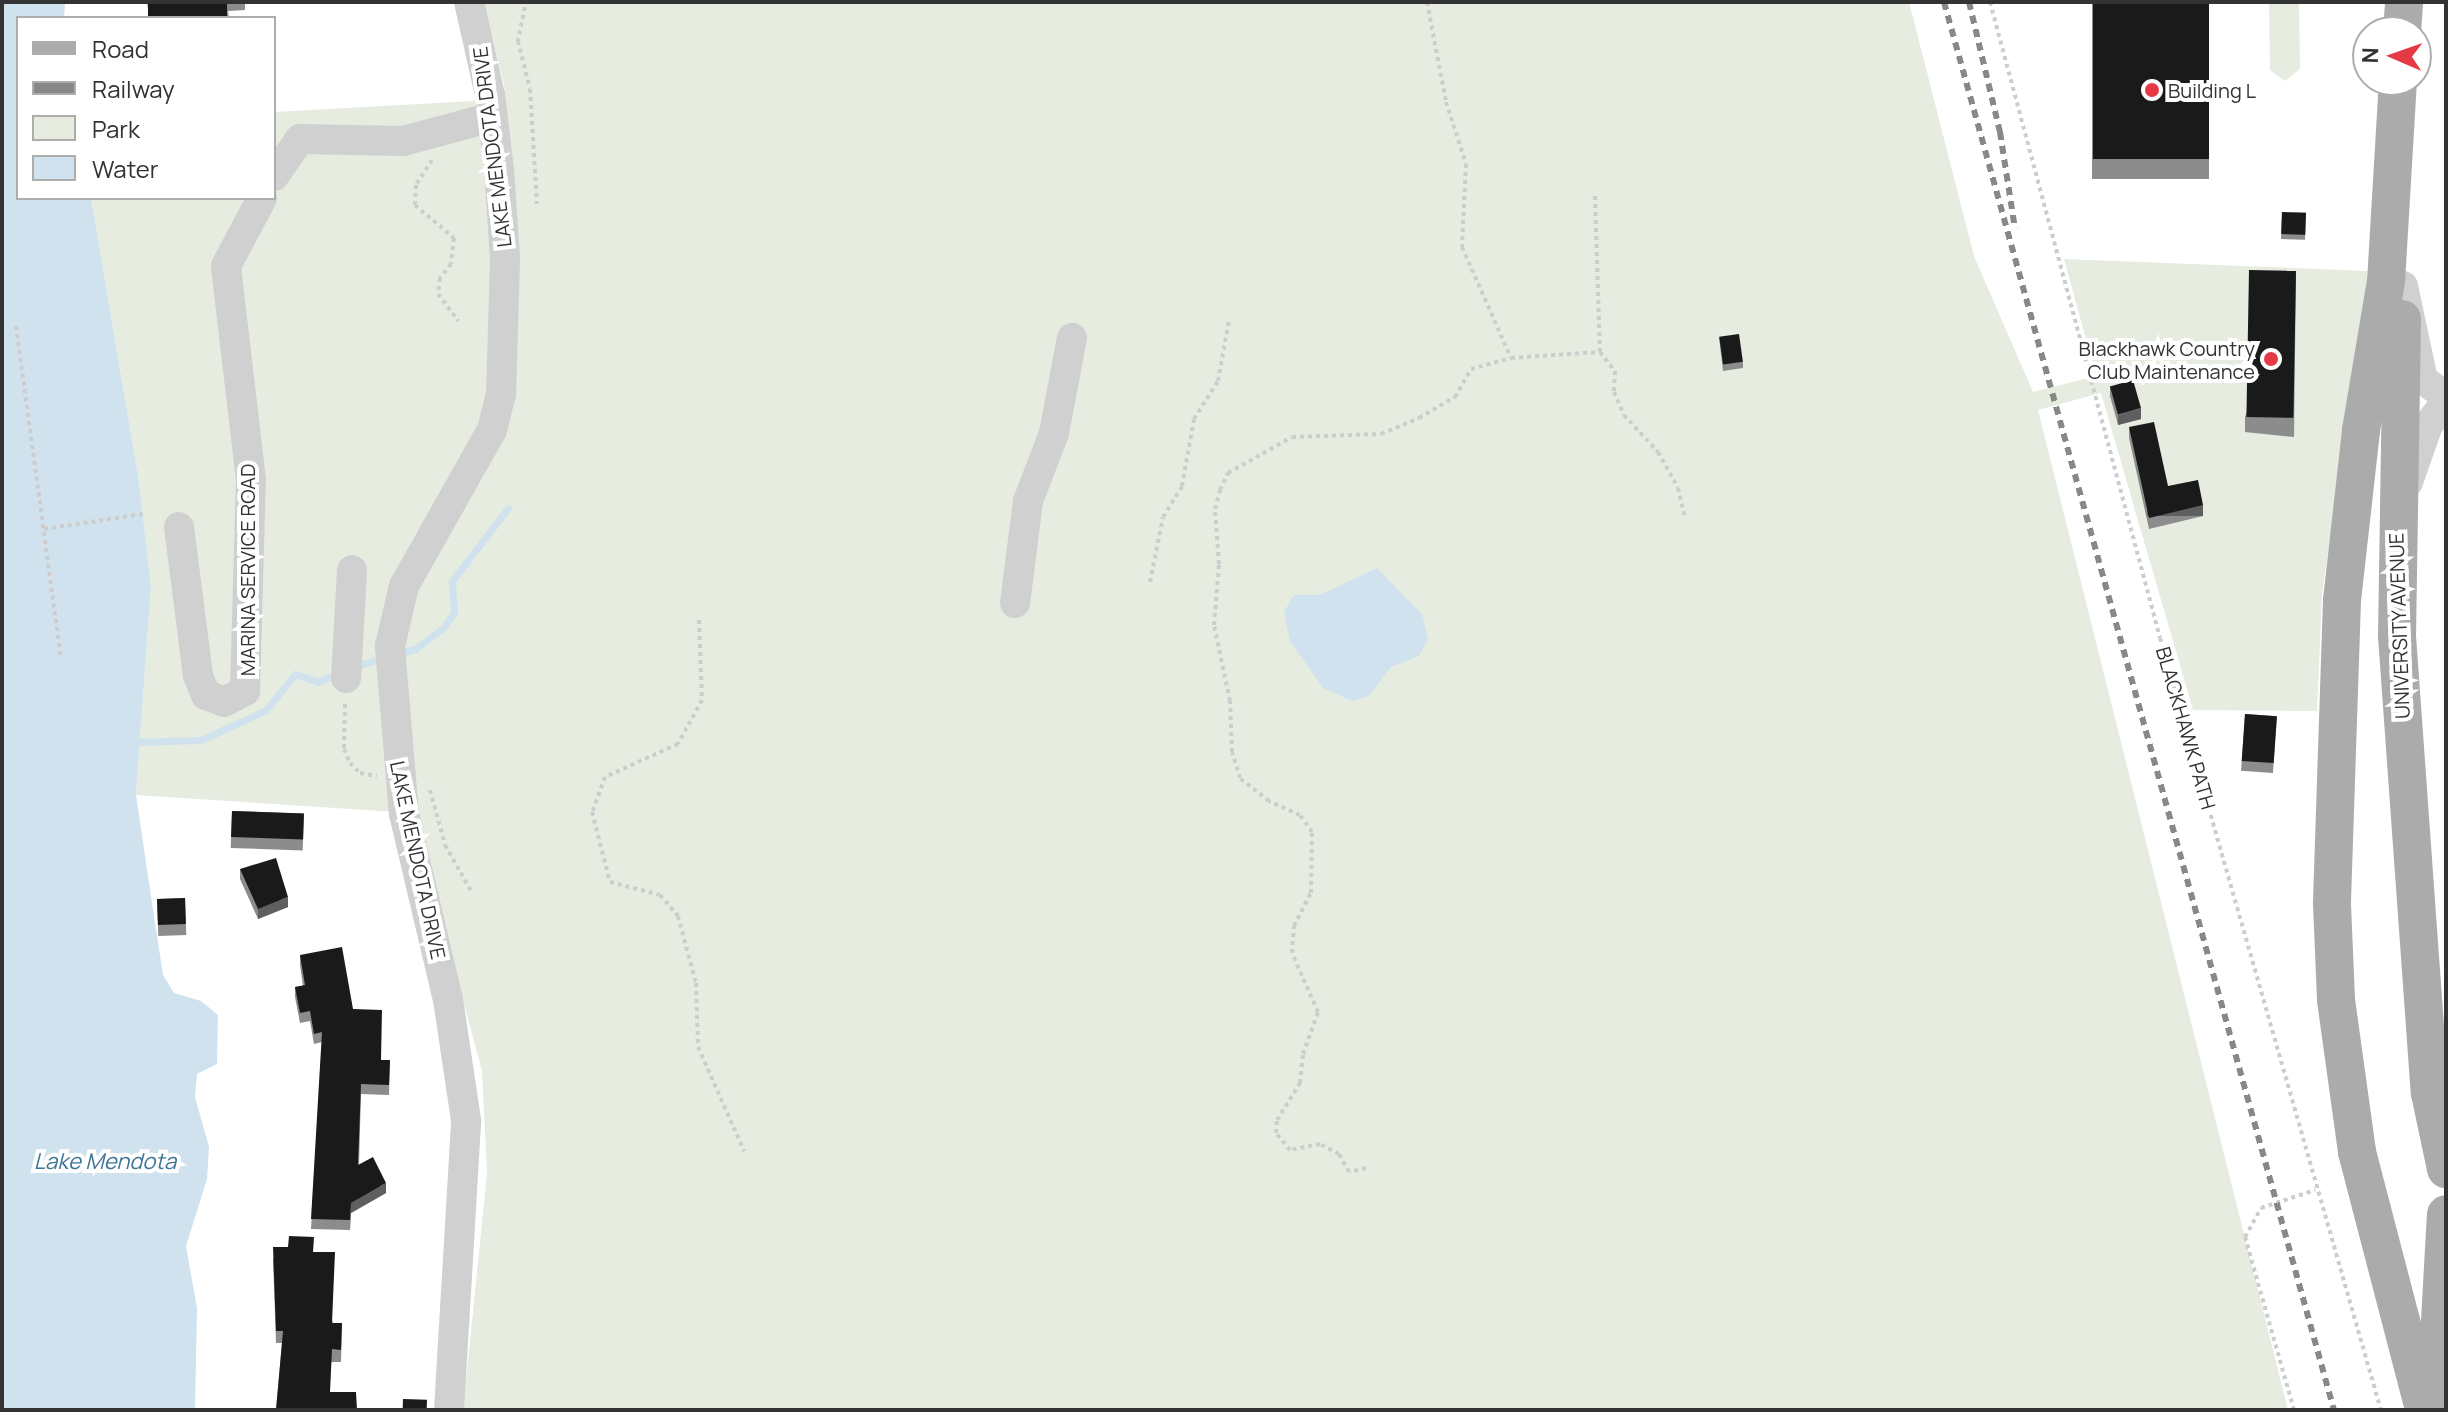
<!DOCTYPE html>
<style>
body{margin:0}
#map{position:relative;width:2448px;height:1412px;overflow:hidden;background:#fff;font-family:Manrope,sans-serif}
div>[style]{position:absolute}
.green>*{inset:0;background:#e6ecdf}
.water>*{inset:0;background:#cfe2ee}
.stream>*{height:7px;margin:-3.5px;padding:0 3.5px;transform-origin:3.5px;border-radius:3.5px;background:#cfe2ee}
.path>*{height:4px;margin-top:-2px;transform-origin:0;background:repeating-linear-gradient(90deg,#cdcdcd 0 4px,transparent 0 8px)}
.minor>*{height:30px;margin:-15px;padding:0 15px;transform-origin:15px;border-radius:15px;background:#d0d0d0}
.major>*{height:38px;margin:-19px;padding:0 19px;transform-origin:19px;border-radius:19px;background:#ababab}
.rail>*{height:6px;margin-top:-3px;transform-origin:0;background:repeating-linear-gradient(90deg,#888 0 8px,transparent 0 14px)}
.wall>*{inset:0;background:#8c8c8c;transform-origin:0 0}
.shaded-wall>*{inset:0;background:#5f5f5f;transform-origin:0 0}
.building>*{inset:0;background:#1a1a1a;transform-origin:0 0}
.dots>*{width:22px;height:22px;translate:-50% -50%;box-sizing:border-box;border:4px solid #fff;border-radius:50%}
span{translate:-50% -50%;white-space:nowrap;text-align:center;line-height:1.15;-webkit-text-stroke:8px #fff;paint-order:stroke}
.poi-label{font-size:20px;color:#333}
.left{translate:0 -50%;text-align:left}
.right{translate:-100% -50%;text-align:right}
.street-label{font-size:20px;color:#333}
.water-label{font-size:22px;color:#3f7597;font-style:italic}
.frame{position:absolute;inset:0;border:4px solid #333;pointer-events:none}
.legend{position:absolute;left:16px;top:16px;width:260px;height:184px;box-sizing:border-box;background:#fff;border:2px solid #adadad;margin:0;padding:10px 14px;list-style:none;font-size:24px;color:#333}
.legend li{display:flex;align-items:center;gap:16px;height:40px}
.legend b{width:40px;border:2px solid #adadad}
.north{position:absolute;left:2352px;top:16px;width:80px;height:80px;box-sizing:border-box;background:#fff;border:2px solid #adadad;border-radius:50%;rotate:272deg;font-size:22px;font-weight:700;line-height:32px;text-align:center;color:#333}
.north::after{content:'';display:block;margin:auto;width:28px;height:36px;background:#e63946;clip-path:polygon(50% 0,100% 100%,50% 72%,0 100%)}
</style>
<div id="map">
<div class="green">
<i style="clip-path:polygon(484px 2px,1909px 2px,1974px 256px,2033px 392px,2096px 376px,2064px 259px,2368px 271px,2322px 595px,2317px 711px,2193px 710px,2101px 393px,2038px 410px,2288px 1410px,463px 1410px,487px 1174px,482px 1071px,413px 813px,136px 795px,151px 586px,139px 481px,91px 198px,274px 198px,274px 112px,473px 101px,505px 89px)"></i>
<i style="clip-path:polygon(2269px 2px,2299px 2px,2300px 69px,2285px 81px,2270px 70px)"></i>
</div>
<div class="water">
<i style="clip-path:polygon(2px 2px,65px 2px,64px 18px,18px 18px,18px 198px,91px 198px,139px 481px,151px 586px,136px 795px,152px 903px,163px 975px,174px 993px,201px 1001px,218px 1015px,217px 1064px,197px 1074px,195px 1097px,209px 1147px,207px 1179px,186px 1246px,197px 1308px,195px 1410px,2px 1410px)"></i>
<i style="clip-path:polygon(1377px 568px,1422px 614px,1428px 639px,1419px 656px,1391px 667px,1369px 696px,1352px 701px,1323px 688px,1290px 641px,1284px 612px,1294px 595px,1320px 595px)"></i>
</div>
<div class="stream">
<i style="left:396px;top:654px;width:20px;rotate:-15deg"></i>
<i style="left:415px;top:649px;width:35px;rotate:-37deg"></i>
<i style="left:443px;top:628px;width:19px;rotate:-55deg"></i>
<i style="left:454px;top:612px;width:31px;rotate:-94deg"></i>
<i style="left:452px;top:581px;width:92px;rotate:-52.5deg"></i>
<i style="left:354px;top:667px;width:32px;rotate:-18deg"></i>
<i style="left:132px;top:742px;width:69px;rotate:-1.7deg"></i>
<i style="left:201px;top:740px;width:72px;rotate:-24.8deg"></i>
<i style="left:266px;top:710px;width:46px;rotate:-51.1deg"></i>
<i style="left:295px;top:674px;width:24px;rotate:19deg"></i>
<i style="left:318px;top:682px;width:23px;rotate:-23deg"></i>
</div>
<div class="path">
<i style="left:1427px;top:2px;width:102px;rotate:79.2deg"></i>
<i style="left:1446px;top:102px;width:65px;rotate:72.1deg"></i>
<i style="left:1466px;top:164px;width:83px;rotate:92.8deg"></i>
<i style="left:1462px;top:247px;width:121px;rotate:66.2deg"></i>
<i style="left:1990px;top:2px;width:658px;rotate:75.03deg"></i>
<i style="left:2160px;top:638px;width:803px;rotate:74.03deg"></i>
<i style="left:525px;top:7px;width:35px;rotate:102deg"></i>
<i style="left:518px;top:41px;width:49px;rotate:76deg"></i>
<i style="left:530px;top:89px;width:115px;rotate:86.5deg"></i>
<i style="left:432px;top:160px;width:30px;rotate:123deg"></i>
<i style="left:416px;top:185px;width:20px;rotate:93deg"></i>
<i style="left:415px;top:205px;width:51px;rotate:40.2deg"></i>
<i style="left:454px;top:238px;width:26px;rotate:97deg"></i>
<i style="left:451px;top:264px;width:18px;rotate:128deg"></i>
<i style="left:440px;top:278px;width:16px;rotate:97deg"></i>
<i style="left:438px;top:294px;width:34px;rotate:53deg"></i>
<i style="left:1595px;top:196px;width:156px;rotate:88.2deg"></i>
<i style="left:1600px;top:352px;width:24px;rotate:52deg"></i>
<i style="left:1615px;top:371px;width:21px;rotate:93deg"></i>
<i style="left:1614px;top:392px;width:25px;rotate:67deg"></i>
<i style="left:1624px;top:415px;width:50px;rotate:47.4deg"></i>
<i style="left:1658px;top:452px;width:41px;rotate:60.9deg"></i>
<i style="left:1678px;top:488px;width:28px;rotate:77deg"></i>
<i style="left:16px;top:326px;width:334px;rotate:82.3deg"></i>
<i style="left:44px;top:529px;width:100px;rotate:-8.6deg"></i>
<i style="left:1150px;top:582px;width:66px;rotate:-78.7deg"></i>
<i style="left:1163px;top:517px;width:36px;rotate:-58deg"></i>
<i style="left:1182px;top:486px;width:68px;rotate:-79.8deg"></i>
<i style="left:1194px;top:419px;width:45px;rotate:-57.7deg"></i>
<i style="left:1218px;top:381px;width:62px;rotate:-79.8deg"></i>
<i style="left:699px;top:620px;width:80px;rotate:87.9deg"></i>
<i style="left:702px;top:700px;width:50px;rotate:118.6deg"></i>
<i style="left:678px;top:744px;width:80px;rotate:155.7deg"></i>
<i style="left:605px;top:777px;width:37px;rotate:110deg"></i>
<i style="left:592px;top:812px;width:72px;rotate:75.6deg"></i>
<i style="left:610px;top:882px;width:52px;rotate:14.6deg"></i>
<i style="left:660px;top:895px;width:28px;rotate:49deg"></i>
<i style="left:678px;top:916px;width:69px;rotate:75deg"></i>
<i style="left:696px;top:983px;width:64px;rotate:88.2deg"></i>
<i style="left:698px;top:1047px;width:114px;rotate:66.1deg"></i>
<i style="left:345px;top:704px;width:45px;rotate:91.3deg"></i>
<i style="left:344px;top:749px;width:15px;rotate:67deg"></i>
<i style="left:350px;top:763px;width:14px;rotate:45deg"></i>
<i style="left:360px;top:773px;width:17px;rotate:10deg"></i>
<i style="left:430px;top:790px;width:57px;rotate:74.7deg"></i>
<i style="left:445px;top:845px;width:53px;rotate:60.5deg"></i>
<i style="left:1366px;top:1168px;width:17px;rotate:167deg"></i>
<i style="left:1349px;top:1172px;width:21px;rotate:-119deg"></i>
<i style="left:1339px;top:1154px;width:21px;rotate:-152deg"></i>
<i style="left:1320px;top:1144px;width:31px;rotate:169deg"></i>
<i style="left:1290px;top:1150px;width:22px;rotate:-129deg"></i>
<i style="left:1276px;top:1133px;width:13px;rotate:-86deg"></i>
<i style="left:1277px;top:1120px;width:44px;rotate:-58.1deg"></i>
<i style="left:1300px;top:1083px;width:29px;rotate:-84deg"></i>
<i style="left:1303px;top:1054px;width:45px;rotate:-70.3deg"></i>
<i style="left:1318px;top:1012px;width:64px;rotate:-113.8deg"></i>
<i style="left:1292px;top:953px;width:27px;rotate:-86deg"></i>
<i style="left:1294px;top:926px;width:37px;rotate:-63deg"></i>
<i style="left:1311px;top:893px;width:61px;rotate:-89.1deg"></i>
<i style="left:1312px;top:832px;width:21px;rotate:-125deg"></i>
<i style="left:1300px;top:815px;width:34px;rotate:-156deg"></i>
<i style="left:1269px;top:801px;width:37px;rotate:-142deg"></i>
<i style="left:1240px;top:778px;width:27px;rotate:-107deg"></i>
<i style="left:1232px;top:752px;width:51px;rotate:-92.2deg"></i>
<i style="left:1230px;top:701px;width:78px;rotate:-101.9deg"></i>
<i style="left:1214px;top:625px;width:61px;rotate:-85.3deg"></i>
<i style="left:1219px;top:564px;width:55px;rotate:-94.2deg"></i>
<i style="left:1215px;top:509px;width:20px;rotate:-75deg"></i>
<i style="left:1220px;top:490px;width:19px;rotate:-65deg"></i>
<i style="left:1228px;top:473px;width:73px;rotate:-29.4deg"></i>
<i style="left:1292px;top:437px;width:89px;rotate:-1.9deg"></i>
<i style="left:1381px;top:434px;width:41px;rotate:-22.8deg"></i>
<i style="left:1419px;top:418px;width:42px;rotate:-30.3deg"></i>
<i style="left:1455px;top:397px;width:32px;rotate:-60deg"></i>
<i style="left:1471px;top:369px;width:41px;rotate:-15.4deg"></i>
<i style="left:1511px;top:358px;width:89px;rotate:-3.9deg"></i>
<i style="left:2294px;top:1410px;width:180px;rotate:-105.8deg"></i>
<i style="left:2245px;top:1237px;width:33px;rotate:-61deg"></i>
<i style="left:2261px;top:1208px;width:57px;rotate:-18.4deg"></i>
</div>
<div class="minor">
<i style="left:274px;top:176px;width:45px;rotate:-54.9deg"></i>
<i style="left:300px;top:139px;width:103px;rotate:1.1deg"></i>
<i style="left:403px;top:141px;width:93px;rotate:-14.9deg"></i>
<i style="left:2403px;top:286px;width:96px;rotate:78deg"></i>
<i style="left:2423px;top:380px;width:28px;rotate:35deg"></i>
<i style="left:2408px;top:482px;width:60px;rotate:-70.7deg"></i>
<i style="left:2428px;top:425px;width:29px;rotate:-52deg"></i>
<i style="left:179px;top:527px;width:150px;rotate:82.7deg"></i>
<i style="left:198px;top:676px;width:21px;rotate:67deg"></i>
<i style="left:206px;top:695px;width:19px;rotate:21deg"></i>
<i style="left:224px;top:702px;width:24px;rotate:-28deg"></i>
<i style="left:245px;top:691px;width:211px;rotate:-88.4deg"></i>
<i style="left:251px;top:480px;width:215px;rotate:-96.7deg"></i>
<i style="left:226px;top:266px;width:77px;rotate:-62.1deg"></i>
<i style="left:1015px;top:603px;width:103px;rotate:-82.7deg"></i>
<i style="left:1028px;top:501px;width:73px;rotate:-69.1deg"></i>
<i style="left:1054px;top:433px;width:97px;rotate:-79.3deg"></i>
<i style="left:346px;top:678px;width:108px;rotate:-86.8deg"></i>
<i style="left:449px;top:1410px;width:290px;rotate:-86.6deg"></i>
<i style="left:466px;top:1120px;width:121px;rotate:-98.5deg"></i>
<i style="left:448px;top:1000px;width:191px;rotate:-103.3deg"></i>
<i style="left:404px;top:814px;width:169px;rotate:-94.8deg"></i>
<i style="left:390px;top:646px;width:62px;rotate:-76.9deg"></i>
<i style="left:404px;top:586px;width:179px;rotate:-60.6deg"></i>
<i style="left:492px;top:430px;width:36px;rotate:-76deg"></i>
<i style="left:501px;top:395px;width:138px;rotate:-88.3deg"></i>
<i style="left:505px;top:257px;width:87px;rotate:-93.9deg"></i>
<i style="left:499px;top:170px;width:76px;rotate:-96.8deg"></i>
<i style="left:490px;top:95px;width:95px;rotate:-102.7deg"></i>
</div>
<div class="major">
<i style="left:2402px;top:32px;width:30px;rotate:-86deg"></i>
<i style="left:2398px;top:80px;width:201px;rotate:93.4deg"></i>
<i style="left:2386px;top:281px;width:152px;rotate:99.5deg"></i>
<i style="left:2361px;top:431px;width:170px;rotate:96.4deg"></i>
<i style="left:2342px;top:600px;width:304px;rotate:91.9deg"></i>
<i style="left:2332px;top:904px;width:96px;rotate:87.6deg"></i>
<i style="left:2336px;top:1000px;width:153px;rotate:82.1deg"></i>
<i style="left:2357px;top:1152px;width:267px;rotate:75.4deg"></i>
<i style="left:2402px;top:319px;width:317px;rotate:90.9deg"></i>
<i style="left:2397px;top:636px;width:458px;rotate:85.9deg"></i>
<i style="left:2430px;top:1093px;width:78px;rotate:78.1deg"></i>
<i style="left:2435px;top:1410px;width:196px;rotate:-86.8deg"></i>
</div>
<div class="rail">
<i style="left:1944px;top:2px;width:1461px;rotate:74.52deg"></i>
<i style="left:1969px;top:2px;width:134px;rotate:76.6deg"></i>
<i style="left:2000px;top:132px;width:98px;rotate:81.2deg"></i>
</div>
<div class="wall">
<i style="clip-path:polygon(147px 2px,245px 2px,245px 10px,228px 11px,229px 18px,149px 18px)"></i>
<i style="left:2092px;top:2px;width:117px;height:177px"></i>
<i style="left:2282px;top:212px;width:24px;height:27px;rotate:2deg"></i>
<i style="clip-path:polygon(2296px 271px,2294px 437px,2245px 432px,2245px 417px)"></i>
<i style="clip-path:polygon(1719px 337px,1743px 362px,1743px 368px,1723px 371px)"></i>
<i style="clip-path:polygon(2110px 386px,2141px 419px,2118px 425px,2110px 396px)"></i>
<i style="clip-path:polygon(2129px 427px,2168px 486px,2203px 516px,2149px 529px,2129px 438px)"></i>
<i style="left:2245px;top:714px;width:32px;height:57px;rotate:4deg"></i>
<i style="left:232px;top:811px;width:72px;height:37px;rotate:2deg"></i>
<i style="clip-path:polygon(240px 869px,288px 907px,258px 919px,240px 879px)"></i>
<i style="left:185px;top:898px;width:37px;height:28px;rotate:88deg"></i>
<i style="clip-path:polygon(300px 955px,353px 1009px,381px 1060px,390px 1060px,389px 1095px,361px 1094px,359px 1165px,386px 1193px,351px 1213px,350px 1230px,311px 1229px,322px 1042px,314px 1044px,310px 1021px,300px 1023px,295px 997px,295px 987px,303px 986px,300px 965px)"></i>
<i style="clip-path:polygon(314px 1252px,333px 1323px,342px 1323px,341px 1362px,332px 1362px,276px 1410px,282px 1343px,276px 1343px,273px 1259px)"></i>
</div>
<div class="shaded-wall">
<i style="clip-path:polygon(2141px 408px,2141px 419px,2118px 425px,2118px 415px)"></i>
<i style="left:2203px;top:505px;width:11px;height:56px;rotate:90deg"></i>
<i style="clip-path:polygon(288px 897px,288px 907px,258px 919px,258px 909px)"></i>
<i style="clip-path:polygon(386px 1183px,386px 1193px,351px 1213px,350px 1230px,351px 1203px)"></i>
</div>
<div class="building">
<i style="left:148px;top:2px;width:79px;height:16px"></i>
<i style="left:2093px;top:2px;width:116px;height:157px"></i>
<i style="left:2282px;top:212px;width:24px;height:22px;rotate:2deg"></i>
<i style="left:2249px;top:270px;width:47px;height:147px;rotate:1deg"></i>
<i style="left:1739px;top:334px;width:28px;height:20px;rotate:82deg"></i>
<i style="left:2133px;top:380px;width:29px;height:24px;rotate:74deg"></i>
<i style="clip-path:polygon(2154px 422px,2168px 486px,2198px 480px,2203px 505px,2149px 518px,2129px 427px)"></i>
<i style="left:2245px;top:714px;width:32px;height:47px;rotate:4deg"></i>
<i style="left:232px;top:811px;width:72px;height:26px;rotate:2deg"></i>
<i style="clip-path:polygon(276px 858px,288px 897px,258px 909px,240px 869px)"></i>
<i style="left:185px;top:898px;width:26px;height:28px;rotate:88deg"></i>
<i style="clip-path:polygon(342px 947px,353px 1009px,382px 1010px,381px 1060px,390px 1060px,389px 1085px,361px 1084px,358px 1165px,373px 1157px,386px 1183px,351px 1203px,350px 1220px,311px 1219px,322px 1032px,314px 1034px,310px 1011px,300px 1013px,295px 987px,305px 985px,300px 955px)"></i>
<i style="clip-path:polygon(289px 1236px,314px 1237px,313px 1252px,335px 1252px,332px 1323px,342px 1323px,341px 1350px,332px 1349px,330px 1392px,356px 1392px,357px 1410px,276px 1410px,283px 1331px,276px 1331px,273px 1247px,288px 1247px)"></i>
<i style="left:403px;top:1399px;width:24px;height:11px;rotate:2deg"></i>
</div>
<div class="dots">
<i style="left:2152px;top:90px;background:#e63946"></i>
<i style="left:2271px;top:359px;background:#e63946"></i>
</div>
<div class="poi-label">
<span class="left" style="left:2168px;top:90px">Building L</span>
<span class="right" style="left:2255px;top:360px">Blackhawk Country<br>Club Maintenance</span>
</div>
<div class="street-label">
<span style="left:492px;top:147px;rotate:-97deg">LAKE MENDOTA DRIVE</span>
<span style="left:247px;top:570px;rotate:-90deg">MARINA SERVICE ROAD</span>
<span style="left:2399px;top:626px;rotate:-92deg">UNIVERSITY AVENUE</span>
<span style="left:2186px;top:728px;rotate:74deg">BLACKHAWK PATH</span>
<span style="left:418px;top:860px;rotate:78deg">LAKE MENDOTA DRIVE</span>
</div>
<div class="water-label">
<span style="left:105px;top:1162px">Lake Mendota</span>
</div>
<div class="frame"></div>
<ul class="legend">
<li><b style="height:10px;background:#ababab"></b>Road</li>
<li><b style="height:10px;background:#888"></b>Railway</li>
<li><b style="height:22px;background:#e6ecdf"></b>Park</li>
<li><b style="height:22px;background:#cfe2ee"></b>Water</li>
</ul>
<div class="north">N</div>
</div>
